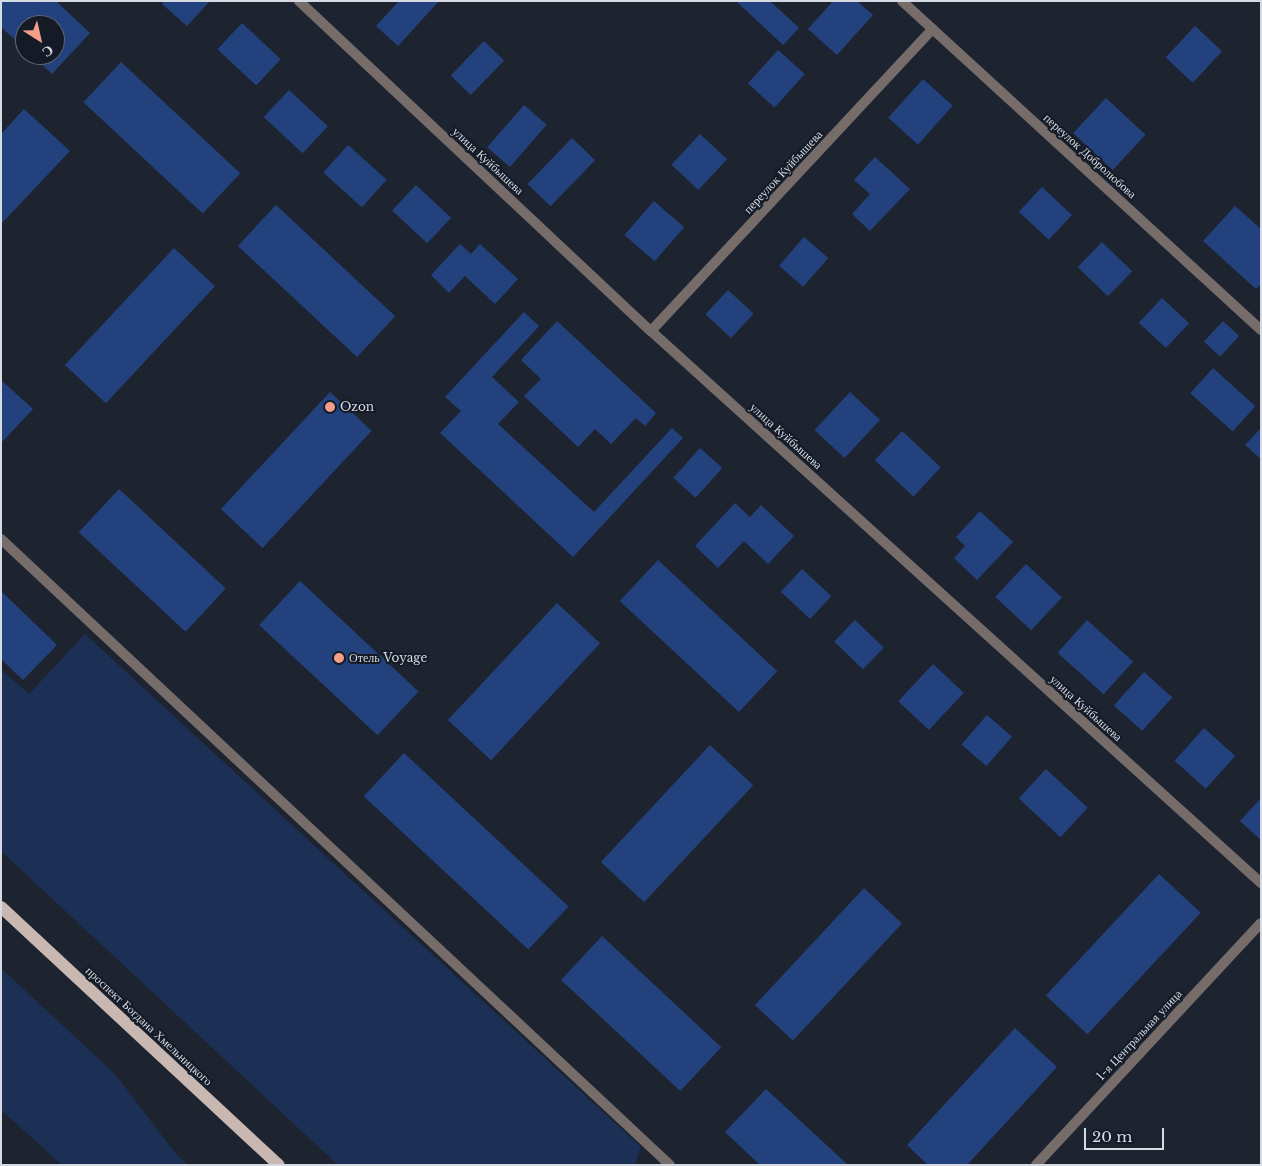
<!DOCTYPE html>
<meta charset="utf-8">
<style>
body{margin:0}
#map{position:relative;width:1262px;height:1166px;overflow:hidden;background:#1d2430;font-family:"Libre Baskerville",serif}
div>[style]{position:absolute}
.green>*{inset:0;background:#1c3055}
.building>*{inset:0;background:#23427d;transform-origin:0 0}
.minor>*{height:10px;margin:-5px;padding:0 5px;transform-origin:5px;border-radius:5px;background:#766d6b}
.primary>*{height:12px;margin:-6px;padding:0 6px;transform-origin:6px;border-radius:6px;background:#c9b7b2}
.dots>*{width:14px;height:14px;translate:-50% -50%;box-sizing:border-box;border:2px solid #141b26;border-radius:50%}
span{translate:-50% -50%;white-space:nowrap;text-align:center;line-height:1.15;-webkit-text-stroke:4px #141b26;paint-order:stroke}
.street-label{font-size:12px;color:#d6dae3}
.poi-label{font-size:12px;color:#d6dae3}
.left{translate:0 -50%;text-align:left}
.frame{position:absolute;inset:0;border:2px solid #d6dae3;pointer-events:none}
.north{position:absolute;left:15px;top:15px;width:50px;height:50px;box-sizing:border-box;background:#141b26;border:1px solid #626772;border-radius:50%;rotate:145deg;font-size:14px;font-weight:700;line-height:20px;text-align:center;color:#d6dae3}
.north::after{content:'';display:block;margin:auto;width:18px;height:22px;background:#f49e89;clip-path:polygon(50% 0,100% 100%,50% 72%,0 100%)}
.scale{position:absolute;left:1084px;top:1128px;width:80px;height:22px;box-sizing:border-box;border:2px solid #d6dae3;border-top:0;padding-left:6px;font-size:15px;line-height:18px;white-space:nowrap;color:#d6dae3;-webkit-text-stroke:4px #141b26;paint-order:stroke}
</style>
<div id="map">
<div class="green">
<i style="clip-path:polygon(85px 634px,641px 1147px,635px 1165px,338px 1165px,1px 851px,1px 670px,29px 694px)"></i>
<i style="clip-path:polygon(1px 968px,115px 1074px,176px 1154px,188px 1165px,62px 1165px,1px 1110px)"></i>
</div>
<div class="building">
<i style="clip-path:polygon(1px 1px,56px 1px,90px 33px,52px 74px,32px 55px,55px 55px,55px 25px,25px 25px,25px 49px,1px 27px)"></i>
<i style="clip-path:polygon(165px 1px,210px 1px,187px 26px,162px 4px)"></i>
<i style="clip-path:polygon(399px 1px,439px 1px,398px 46px,376px 26px)"></i>
<i style="clip-path:polygon(736px 1px,770px 1px,799px 28px,783px 45px)"></i>
<i style="clip-path:polygon(833px 1px,857px 1px,873px 15px,837px 55px,808px 29px)"></i>
<i style="left:242px;top:23px;width:53px;height:36px;rotate:43deg"></i>
<i style="left:1195px;top:26px;width:37px;height:43px;rotate:43deg"></i>
<i style="left:484px;top:41px;width:28px;height:48px;rotate:44deg"></i>
<i style="left:778px;top:50px;width:36px;height:45px;rotate:42deg"></i>
<i style="left:121px;top:62px;width:163px;height:55px;rotate:43deg"></i>
<i style="left:923px;top:79px;width:40px;height:52px;rotate:42deg"></i>
<i style="left:289px;top:90px;width:53px;height:37px;rotate:43deg"></i>
<i style="left:1106px;top:98px;width:54px;height:48px;rotate:43deg"></i>
<i style="left:524px;top:105px;width:30px;height:56px;rotate:41deg"></i>
<i style="clip-path:polygon(24px 109px,70px 151px,1px 224px,1px 134px)"></i>
<i style="left:700px;top:134px;width:37px;height:42px;rotate:43deg"></i>
<i style="left:572px;top:138px;width:32px;height:64px;rotate:44deg"></i>
<i style="left:348px;top:145px;width:52px;height:37px;rotate:42deg"></i>
<i style="clip-path:polygon(875px 157px,910px 189px,870px 231px,852px 214px,870px 194px,854px 180px)"></i>
<i style="left:416px;top:185px;width:48px;height:35px;rotate:43deg"></i>
<i style="left:1042px;top:187px;width:41px;height:34px;rotate:43deg"></i>
<i style="left:654px;top:201px;width:40px;height:45px;rotate:41deg"></i>
<i style="left:276px;top:205px;width:163px;height:56px;rotate:43deg"></i>
<i style="clip-path:polygon(1235px 206px,1261px 229px,1261px 284px,1256px 289px,1203px 241px)"></i>
<i style="left:804px;top:237px;width:32px;height:38px;rotate:41deg"></i>
<i style="left:1102px;top:242px;width:42px;height:35px;rotate:44deg"></i>
<i style="clip-path:polygon(460px 244px,471px 254px,480px 244px,518px 279px,495px 304px,465px 276px,449px 293px,431px 275px)"></i>
<i style="left:174px;top:248px;width:56px;height:160px;rotate:43deg"></i>
<i style="left:728px;top:290px;width:35px;height:33px;rotate:43deg"></i>
<i style="left:1162px;top:298px;width:37px;height:34px;rotate:43deg"></i>
<i style="clip-path:polygon(524px 312px,539px 326px,492px 377px,519px 402px,498px 424px,594px 512px,672px 428px,683px 438px,573px 557px,440px 433px,461px 411px,445px 397px)"></i>
<i style="clip-path:polygon(557px 321px,656px 413px,645px 426px,636px 418px,611px 444px,595px 429px,578px 447px,524px 396px,541px 379px,521px 360px)"></i>
<i style="left:1223px;top:321px;width:22px;height:28px;rotate:43deg"></i>
<i style="left:1213px;top:368px;width:57px;height:34px;rotate:42deg"></i>
<i style="clip-path:polygon(1px 380px,33px 409px,1px 443px)"></i>
<i style="left:330px;top:392px;width:57px;height:160px;rotate:43deg"></i>
<i style="left:850px;top:392px;width:41px;height:52px;rotate:43deg"></i>
<i style="clip-path:polygon(1261px 428px,1261px 459px,1245px 445px)"></i>
<i style="left:902px;top:431px;width:53px;height:40px;rotate:43deg"></i>
<i style="left:700px;top:448px;width:30px;height:40px;rotate:42deg"></i>
<i style="left:119px;top:489px;width:146px;height:59px;rotate:43deg"></i>
<i style="clip-path:polygon(735px 503px,750px 517px,761px 505px,794px 536px,768px 564px,744px 541px,718px 568px,695px 546px)"></i>
<i style="clip-path:polygon(980px 511px,1013px 542px,977px 580px,954px 558px,965px 546px,956px 537px)"></i>
<i style="left:658px;top:560px;width:163px;height:56px;rotate:43deg"></i>
<i style="left:1026px;top:564px;width:49px;height:45px;rotate:43deg"></i>
<i style="left:802px;top:569px;width:40px;height:31px;rotate:43deg"></i>
<i style="left:300px;top:581px;width:162px;height:60px;rotate:43deg"></i>
<i style="clip-path:polygon(1px 591px,57px 645px,23px 680px,1px 659px)"></i>
<i style="left:557px;top:603px;width:59px;height:160px;rotate:43deg"></i>
<i style="left:855px;top:620px;width:40px;height:30px;rotate:44deg"></i>
<i style="left:1087px;top:620px;width:62px;height:44px;rotate:42deg"></i>
<i style="left:933px;top:664px;width:42px;height:51px;rotate:43deg"></i>
<i style="left:1144px;top:672px;width:38px;height:45px;rotate:42deg"></i>
<i style="left:987px;top:715px;width:33px;height:39px;rotate:41deg"></i>
<i style="left:1204px;top:728px;width:42px;height:44px;rotate:42deg"></i>
<i style="left:710px;top:745px;width:59px;height:160px;rotate:43deg"></i>
<i style="left:404px;top:753px;width:225px;height:59px;rotate:43deg"></i>
<i style="left:1046px;top:769px;width:57px;height:40px;rotate:43deg"></i>
<i style="clip-path:polygon(1261px 798px,1261px 840px,1240px 821px)"></i>
<i style="left:1159px;top:874px;width:57px;height:166px;rotate:43deg"></i>
<i style="left:864px;top:888px;width:52px;height:160px;rotate:43deg"></i>
<i style="left:602px;top:936px;width:163px;height:60px;rotate:43deg"></i>
<i style="clip-path:polygon(1015px 1028px,1057px 1067px,967px 1165px,928px 1165px,907px 1145px)"></i>
<i style="clip-path:polygon(766px 1089px,848px 1165px,760px 1165px,725px 1132px)"></i>
</div>
<div class="minor">
<i style="left:299px;top:1px;width:482px;rotate:43.2deg"></i>
<i style="left:651px;top:331px;width:823px;rotate:42.14deg"></i>
<i style="left:902px;top:1px;width:487px;rotate:42.5deg"></i>
<i style="left:651px;top:331px;width:413px;rotate:-47deg"></i>
<i style="left:1px;top:539px;width:916px;rotate:43.1deg"></i>
<i style="left:1036px;top:1165px;width:330px;rotate:-47.1deg"></i>
</div>
<div class="primary">
<i style="left:1px;top:907px;width:379px;rotate:42.9deg"></i>
</div>
<div class="dots">
<i style="left:330px;top:407px;background:#f49e89"></i>
<i style="left:339px;top:658px;background:#f49e89"></i>
</div>
<div class="street-label">
<span style="left:1090px;top:156px;rotate:42deg">переулок Добролюбова</span>
<span style="left:488px;top:161px;rotate:43deg">улица Куйбышева</span>
<span style="left:783px;top:172px;rotate:-47deg">переулок Куйбышева</span>
<span style="left:786px;top:436px;rotate:42deg">улица Куйбышева</span>
<span style="left:1086px;top:708px;rotate:42deg">улица Куйбышева</span>
<span style="left:149px;top:1026px;rotate:43deg">проспект Богдана Хмельницкого</span>
<span style="left:1139px;top:1035px;rotate:-47deg">1-я Центральная улица</span>
</div>
<div class="poi-label">
<span class="left" style="left:340px;top:407px">Ozon</span>
<span class="left" style="left:349px;top:658px">Отель Voyage</span>
</div>
<div class="frame"></div>
<div class="north">С</div>
<div class="scale">20 m</div>
</div>
